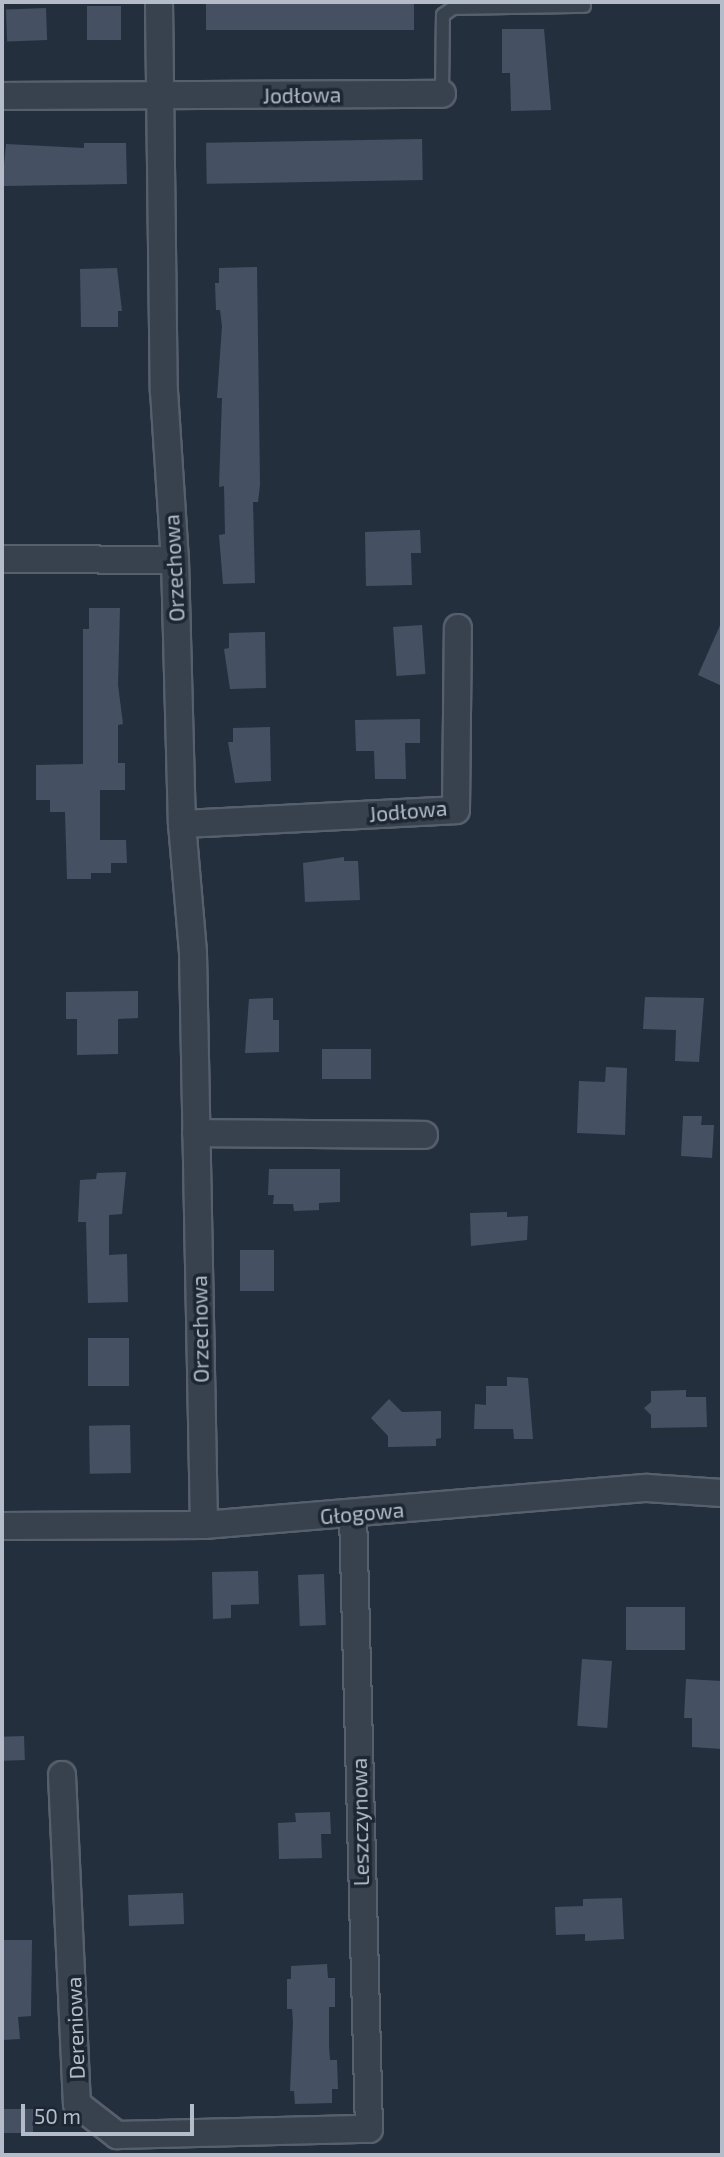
<!DOCTYPE html>
<meta charset="utf-8">
<style>
body{margin:0}
#map{position:relative;width:724px;height:2157px;overflow:hidden;background:#242f3e;font-family:"Exo 2",sans-serif}
div>[style]{position:absolute}
.building>*{inset:0;background:#455162;transform-origin:0 0}
.roads{filter:drop-shadow(2px 0 #565f6c) drop-shadow(-2px 0 #565f6c) drop-shadow(0 2px #565f6c) drop-shadow(0 -2px #565f6c)}
.service>*{height:12px;margin:-6px;padding:0 6px;transform-origin:6px;border-radius:6px;background:#38414e}
.minor>*{height:26px;margin:-13px;padding:0 13px;transform-origin:13px;border-radius:13px;background:#38414e}
span{translate:-50% -50%;white-space:nowrap;text-align:center;line-height:1.15;-webkit-text-stroke:7px #1d2633;paint-order:stroke}
.street-label{font-size:21px;color:#b4bcc9}
.frame{position:absolute;inset:0;border:4px solid #b4bcc9;pointer-events:none}
.scale{position:absolute;left:21px;top:2104px;width:173px;height:32px;box-sizing:border-box;border:4px solid #b4bcc9;border-top:0;padding-left:9px;font-size:21px;line-height:24px;white-space:nowrap;color:#b4bcc9;-webkit-text-stroke:5px #1d2633;paint-order:stroke}
</style>
<div id="map">
<div class="building">
<i style="left:206px;top:2px;width:208px;height:28px"></i>
<i style="left:87px;top:6px;width:34px;height:34px"></i>
<i style="left:46px;top:8px;width:32px;height:40px;rotate:88deg"></i>
<i style="clip-path:polygon(502px 29px,544px 29px,551px 110px,511px 111px,510px 73px,502px 73px)"></i>
<i style="left:422px;top:139px;width:41px;height:216px;rotate:89deg"></i>
<i style="clip-path:polygon(84px 143px,126px 143px,127px 184px,2px 186px,6px 144px,84px 148px)"></i>
<i style="clip-path:polygon(257px 267px,260px 485px,258px 502px,253px 502px,255px 583px,223px 584px,219px 535px,225px 534px,224px 486px,219px 487px,222px 398px,217px 398px,222px 326px,220px 310px,216px 310px,215px 283px,219px 283px,219px 268px)"></i>
<i style="clip-path:polygon(117px 268px,122px 311px,118px 311px,118px 327px,81px 327px,80px 269px)"></i>
<i style="clip-path:polygon(420px 530px,421px 553px,411px 553px,412px 585px,366px 586px,365px 532px)"></i>
<i style="clip-path:polygon(89px 608px,120px 608px,118px 685px,123px 724px,118px 725px,118px 763px,125px 763px,125px 790px,100px 790px,100px 840px,126px 840px,127px 863px,111px 863px,111px 873px,91px 873px,91px 879px,67px 879px,65px 812px,50px 812px,50px 800px,36px 800px,36px 765px,83px 764px,83px 629px,89px 629px)"></i>
<i style="clip-path:polygon(722px 621px,722px 686px,698px 675px)"></i>
<i style="left:422px;top:625px;width:49px;height:29px;rotate:86deg"></i>
<i style="clip-path:polygon(265px 632px,266px 688px,230px 689px,224px 649px,229px 648px,229px 633px)"></i>
<i style="clip-path:polygon(420px 719px,420px 743px,405px 743px,406px 779px,375px 779px,374px 751px,356px 751px,355px 720px)"></i>
<i style="clip-path:polygon(270px 727px,271px 781px,235px 783px,228px 742px,233px 742px,233px 728px)"></i>
<i style="clip-path:polygon(344px 857px,344px 861px,358px 861px,360px 900px,305px 902px,303px 863px)"></i>
<i style="clip-path:polygon(138px 991px,138px 1018px,118px 1019px,118px 1054px,77px 1055px,77px 1019px,66px 1019px,66px 992px)"></i>
<i style="clip-path:polygon(645px 997px,704px 998px,699px 1062px,675px 1061px,676px 1030px,643px 1029px)"></i>
<i style="clip-path:polygon(273px 998px,273px 1020px,279px 1020px,279px 1052px,245px 1053px,249px 999px)"></i>
<i style="left:371px;top:1049px;width:30px;height:49px;rotate:90deg"></i>
<i style="clip-path:polygon(606px 1067px,627px 1068px,625px 1135px,577px 1133px,579px 1081px,605px 1082px)"></i>
<i style="clip-path:polygon(683px 1116px,702px 1116px,701px 1125px,714px 1125px,712px 1158px,681px 1156px)"></i>
<i style="clip-path:polygon(269px 1169px,340px 1169px,340px 1202px,319px 1203px,319px 1210px,294px 1211px,293px 1204px,273px 1204px,274px 1195px,268px 1195px)"></i>
<i style="clip-path:polygon(126px 1172px,122px 1214px,109px 1215px,109px 1255px,127px 1254px,128px 1302px,88px 1303px,86px 1222px,78px 1222px,80px 1180px,96px 1179px,97px 1173px)"></i>
<i style="clip-path:polygon(507px 1212px,507px 1217px,528px 1216px,527px 1240px,471px 1246px,470px 1213px)"></i>
<i style="left:240px;top:1250px;width:34px;height:41px"></i>
<i style="left:129px;top:1338px;width:48px;height:41px;rotate:90deg"></i>
<i style="clip-path:polygon(507px 1377px,528px 1378px,533px 1439px,514px 1439px,513px 1429px,474px 1429px,475px 1404px,486px 1405px,486px 1386px,507px 1386px)"></i>
<i style="clip-path:polygon(686px 1390px,686px 1397px,706px 1397px,707px 1427px,651px 1428px,651px 1415px,644px 1408px,651px 1402px,651px 1391px)"></i>
<i style="clip-path:polygon(389px 1399px,402px 1412px,441px 1411px,441px 1438px,436px 1439px,436px 1446px,388px 1447px,388px 1436px,371px 1418px)"></i>
<i style="left:130px;top:1425px;width:48px;height:41px;rotate:89deg"></i>
<i style="clip-path:polygon(258px 1571px,259px 1604px,231px 1605px,231px 1618px,213px 1619px,212px 1572px)"></i>
<i style="left:324px;top:1574px;width:51px;height:26px;rotate:88deg"></i>
<i style="left:626px;top:1607px;width:59px;height:43px"></i>
<i style="left:582px;top:1659px;width:30px;height:67px;rotate:4deg"></i>
<i style="clip-path:polygon(686px 1679px,722px 1681px,722px 1749px,692px 1747px,692px 1718px,684px 1718px)"></i>
<i style="left:24px;top:1736px;width:24px;height:22px;rotate:88deg"></i>
<i style="clip-path:polygon(330px 1812px,331px 1834px,321px 1834px,322px 1858px,279px 1859px,278px 1823px,296px 1822px,295px 1813px)"></i>
<i style="left:183px;top:1893px;width:31px;height:55px;rotate:88deg"></i>
<i style="clip-path:polygon(622px 1898px,624px 1939px,585px 1941px,585px 1934px,556px 1935px,555px 1907px,583px 1906px,583px 1899px)"></i>
<i style="clip-path:polygon(2px 1940px,32px 1940px,31px 2016px,18px 2017px,20px 2039px,2px 2040px)"></i>
<i style="clip-path:polygon(327px 1964px,328px 1978px,335px 1978px,335px 2007px,329px 2007px,329px 2046px,330px 2060px,337px 2060px,338px 2089px,332px 2089px,332px 2103px,295px 2104px,294px 2091px,290px 2091px,293px 2022px,292px 2009px,287px 2009px,287px 1979px,291px 1979px,291px 1966px)"></i>
<i style="left:33px;top:2109px;width:24px;height:31px;rotate:90deg"></i>
</div>
<div class="roads">
<div class="service">
<i style="left:442px;top:94px;width:79px;rotate:-89.3deg"></i>
<i style="left:443px;top:15px;width:12px;rotate:-35deg"></i>
<i style="left:453px;top:8px;width:131px;rotate:-0.9deg"></i>
</div>
<div class="minor">
<i style="left:159px;top:2px;width:389px;rotate:89.3deg"></i>
<i style="left:164px;top:391px;width:169px;rotate:86.3deg"></i>
<i style="left:175px;top:560px;width:264px;rotate:88.5deg"></i>
<i style="left:182px;top:824px;width:129px;rotate:85.1deg"></i>
<i style="left:193px;top:953px;width:572px;rotate:88.9deg"></i>
<i style="left:2px;top:96px;width:440px;rotate:-0.3deg"></i>
<i style="left:2px;top:559px;width:173px;rotate:0.3deg"></i>
<i style="left:182px;top:824px;width:274px;rotate:-2.9deg"></i>
<i style="left:456px;top:810px;width:182px;rotate:-89.4deg"></i>
<i style="left:196px;top:1133px;width:228px;rotate:0.5deg"></i>
<i style="left:2px;top:1526px;width:202px;rotate:-0.3deg"></i>
<i style="left:204px;top:1525px;width:445px;rotate:-4.8deg"></i>
<i style="left:647px;top:1488px;width:75px;rotate:3.8deg"></i>
<i style="left:62px;top:1775px;width:329px;rotate:87.4deg"></i>
<i style="left:77px;top:2104px;width:51px;rotate:37.8deg"></i>
<i style="left:117px;top:2135px;width:252px;rotate:-1.4deg"></i>
<i style="left:369px;top:2129px;width:614px;rotate:-91.49deg"></i>
</div>
</div>
<div class="street-label">
<span style="left:302px;top:95px;rotate:-1deg">Jodłowa</span>
<span style="left:174px;top:568px;rotate:-93deg">Orzechowa</span>
<span style="left:408px;top:811px;rotate:-5deg">Jodłowa</span>
<span style="left:200px;top:1329px;rotate:-91deg">Orzechowa</span>
<span style="left:362px;top:1513px;rotate:-5deg">Głogowa</span>
<span style="left:360px;top:1822px;rotate:-91deg">Leszczynowa</span>
<span style="left:75px;top:2028px;rotate:-92deg">Dereniowa</span>
</div>
<div class="frame"></div>
<div class="scale">50 m</div>
</div>
